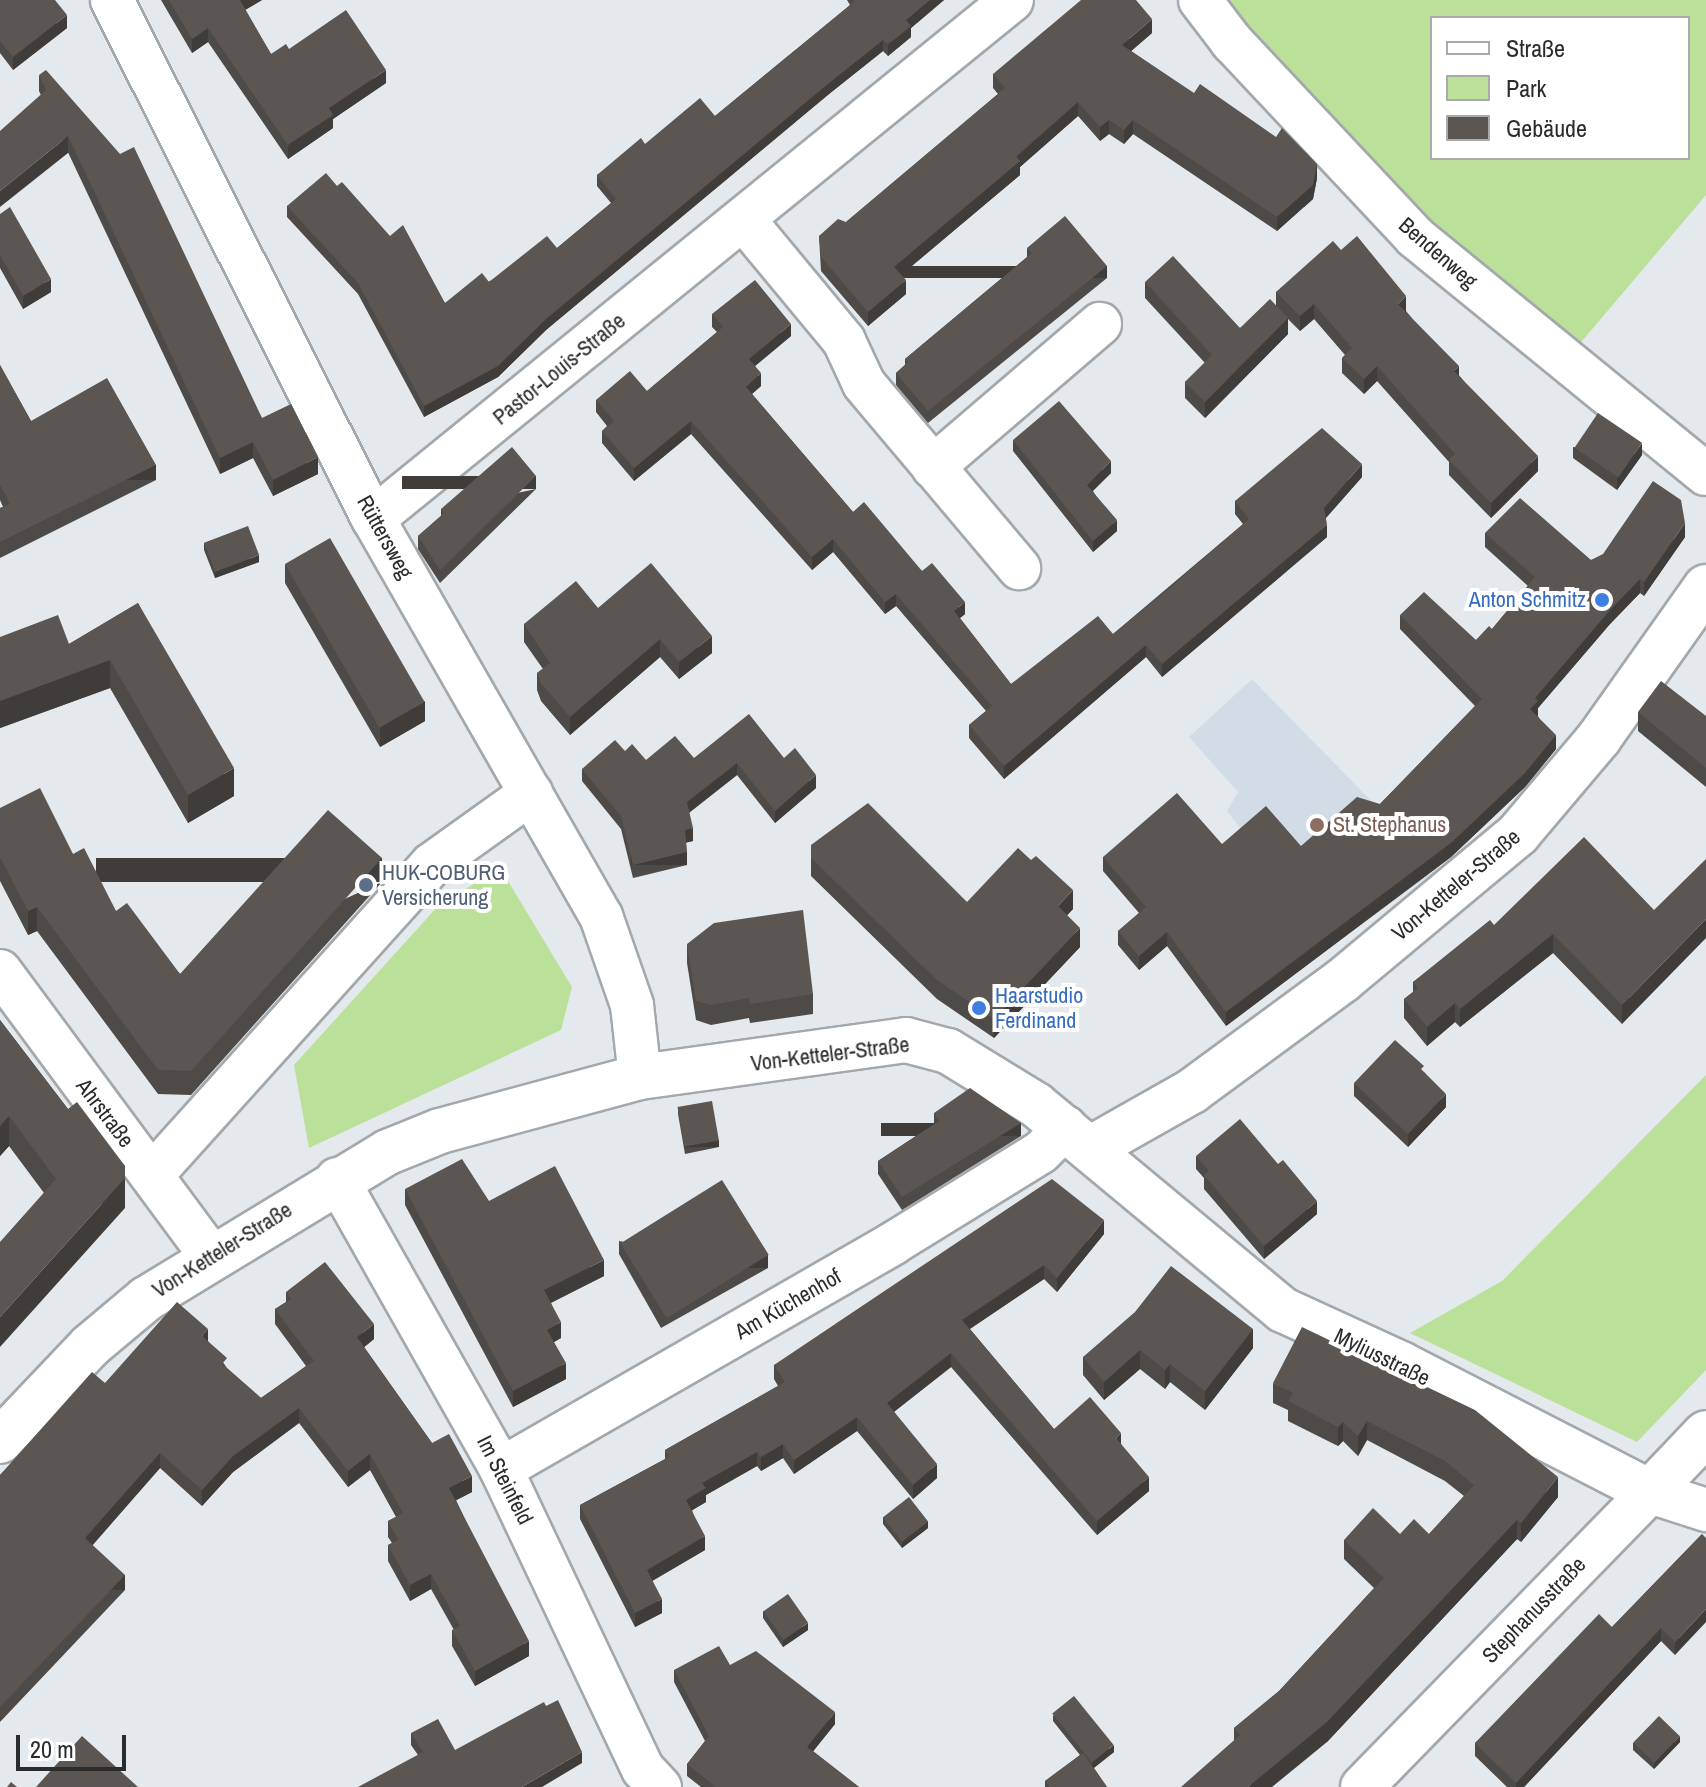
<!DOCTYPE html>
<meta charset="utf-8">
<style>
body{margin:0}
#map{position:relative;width:1706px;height:1787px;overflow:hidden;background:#e4e9ee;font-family:"Archivo Narrow",sans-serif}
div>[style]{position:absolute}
.built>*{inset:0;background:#d2dce6}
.green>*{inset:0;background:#bae09a}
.roads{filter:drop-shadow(2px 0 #a3a8ac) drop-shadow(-2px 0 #a3a8ac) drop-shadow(0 2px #a3a8ac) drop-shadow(0 -2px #a3a8ac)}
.minor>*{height:42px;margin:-21px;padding:0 21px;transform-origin:21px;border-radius:21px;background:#fff}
.tertiary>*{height:44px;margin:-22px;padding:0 22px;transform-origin:22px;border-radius:22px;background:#fff}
.wall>*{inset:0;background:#4e4a47}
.shaded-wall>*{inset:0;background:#403c39;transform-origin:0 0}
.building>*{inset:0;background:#5b5652;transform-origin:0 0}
.dots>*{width:22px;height:22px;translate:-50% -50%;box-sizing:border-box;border:4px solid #fff;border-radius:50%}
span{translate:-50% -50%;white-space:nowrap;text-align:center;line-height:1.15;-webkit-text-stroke:8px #fff;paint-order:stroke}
.street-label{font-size:22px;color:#292b2d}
.shop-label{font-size:22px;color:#366cbe}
.right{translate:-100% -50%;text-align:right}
.left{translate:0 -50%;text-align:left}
.education-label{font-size:22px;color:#785e54}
.service-label{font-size:22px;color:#4e5e75}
.legend{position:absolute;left:1430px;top:16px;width:260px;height:144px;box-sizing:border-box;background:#fff;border:2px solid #a9aaab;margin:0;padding:10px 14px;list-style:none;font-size:24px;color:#292b2d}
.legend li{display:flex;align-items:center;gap:16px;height:40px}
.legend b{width:40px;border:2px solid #a9aaab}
.scale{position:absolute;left:16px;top:1735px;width:110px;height:36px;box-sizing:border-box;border:4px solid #292b2d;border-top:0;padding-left:10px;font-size:24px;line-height:28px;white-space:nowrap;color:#292b2d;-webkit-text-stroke:6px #fff;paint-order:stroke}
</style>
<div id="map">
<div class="built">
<i style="clip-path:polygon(1252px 679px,1438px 869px,1311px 961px,1247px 837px,1227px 811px,1238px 792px,1189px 737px)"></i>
</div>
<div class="green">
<i style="clip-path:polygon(evenodd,1217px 0,1706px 0,1706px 195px,1571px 354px,1414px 214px,1217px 0,1432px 18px,1688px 18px,1688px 158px,1432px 158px,1432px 18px)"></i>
<i style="clip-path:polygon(500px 868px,572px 987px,561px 1030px,309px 1148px,294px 1065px,439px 905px)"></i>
<i style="clip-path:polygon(1706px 1075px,1706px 1370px,1637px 1442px,1410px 1333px,1502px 1281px)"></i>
</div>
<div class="roads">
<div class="minor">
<i style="left:112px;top:0;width:574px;rotate:63.3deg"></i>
<i style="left:370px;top:513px;width:465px;rotate:60.2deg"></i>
<i style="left:601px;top:916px;width:94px;rotate:70.8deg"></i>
<i style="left:632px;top:1005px;width:72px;rotate:83.7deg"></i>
<i style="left:1200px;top:0;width:53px;rotate:52.7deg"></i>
<i style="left:1232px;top:42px;width:267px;rotate:46.8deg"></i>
<i style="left:1415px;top:237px;width:375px;rotate:39.2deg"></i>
<i style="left:744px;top:220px;width:157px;rotate:50.4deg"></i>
<i style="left:844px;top:341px;width:47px;rotate:65.1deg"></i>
<i style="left:864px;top:384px;width:241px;rotate:49.9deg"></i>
<i style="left:933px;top:467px;width:220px;rotate:-40.6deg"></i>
<i style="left:373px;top:519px;width:823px;rotate:-39.08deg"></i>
<i style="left:0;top:971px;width:353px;rotate:53.5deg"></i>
<i style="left:152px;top:1175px;width:418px;rotate:-48deg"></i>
<i style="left:432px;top:864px;width:122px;rotate:-35.6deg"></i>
<i style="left:337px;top:1179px;width:333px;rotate:60.5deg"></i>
<i style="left:501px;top:1469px;width:332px;rotate:64.7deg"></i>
<i style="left:643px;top:1769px;width:25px;rotate:47deg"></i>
<i style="left:501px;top:1469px;width:451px;rotate:-29.9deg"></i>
<i style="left:892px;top:1244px;width:175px;rotate:-31.7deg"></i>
<i style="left:1041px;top:1152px;width:35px;rotate:-45deg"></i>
<i style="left:1362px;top:1787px;width:412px;rotate:-45.7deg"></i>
<i style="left:1650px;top:1492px;width:59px;rotate:17.8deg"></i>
</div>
<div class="tertiary">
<i style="left:1093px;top:1147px;width:114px;rotate:-29.5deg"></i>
<i style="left:1192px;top:1091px;width:187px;rotate:-36.3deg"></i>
<i style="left:1343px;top:980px;width:228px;rotate:-39.8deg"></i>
<i style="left:1518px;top:834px;width:126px;rotate:-49.8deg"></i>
<i style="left:1599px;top:738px;width:185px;rotate:-54.7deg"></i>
<i style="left:0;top:1441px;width:131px;rotate:-46.5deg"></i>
<i style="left:90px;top:1346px;width:73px;rotate:-40deg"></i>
<i style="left:146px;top:1299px;width:283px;rotate:-31.3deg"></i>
<i style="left:388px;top:1152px;width:56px;rotate:-22deg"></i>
<i style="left:440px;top:1131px;width:207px;rotate:-15.1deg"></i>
<i style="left:640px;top:1077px;width:269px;rotate:-7.9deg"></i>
<i style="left:906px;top:1040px;width:43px;rotate:14.7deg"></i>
<i style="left:948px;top:1051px;width:103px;rotate:31.5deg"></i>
<i style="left:1036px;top:1105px;width:321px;rotate:39.7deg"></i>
<i style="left:1283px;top:1310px;width:130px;rotate:24.6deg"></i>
<i style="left:1401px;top:1364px;width:280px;rotate:27.2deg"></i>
<i style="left:1650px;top:1492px;width:81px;rotate:-46.5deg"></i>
</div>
</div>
<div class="wall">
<i style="clip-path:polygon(0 0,67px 28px,13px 70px,0 53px)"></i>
<i style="clip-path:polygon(161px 0,262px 0,245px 10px,271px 54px,289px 49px,386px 83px,333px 119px,333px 128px,288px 159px,208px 42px,192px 53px)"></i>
<i style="clip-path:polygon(847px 0,944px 0,911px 28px,911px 37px,899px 47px,888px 56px,883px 51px,829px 94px,546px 330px,498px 377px,424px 417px,358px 294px,287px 217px,287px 206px,337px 186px,445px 303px,557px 248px,611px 203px,597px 186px,597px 175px,645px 144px,715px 116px,850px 5px)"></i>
<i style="clip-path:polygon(1152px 33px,1131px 51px,1317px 178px,1313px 199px,1277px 231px,1133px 134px,1124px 144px,1109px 134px,1100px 141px,1078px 116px,1020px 167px,1020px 175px,901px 275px,906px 294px,868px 326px,821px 271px,819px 236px,846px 222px,998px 94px,993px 88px,993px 74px)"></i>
<i style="clip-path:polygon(39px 75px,262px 418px,318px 474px,273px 496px,253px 458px,220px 474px,39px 91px)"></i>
<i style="clip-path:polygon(0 214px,51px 292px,23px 309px,0 268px)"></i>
<i style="clip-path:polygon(1027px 248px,1107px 278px,928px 423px,896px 385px,896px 373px,905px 365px,905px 359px,1027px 257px)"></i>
<i style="clip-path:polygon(1341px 250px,1406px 311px,1538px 471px,1491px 518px,1449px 475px,1449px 462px,1377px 381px,1364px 394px,1342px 373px,1342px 358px,1345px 355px,1314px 319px,1300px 331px,1288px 319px,1288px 334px,1205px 418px,1185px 398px,1185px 382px,1205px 363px,1145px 298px,1145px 282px,1240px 328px,1276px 305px,1276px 292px)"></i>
<i style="clip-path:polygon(712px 314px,791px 336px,755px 366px,761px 386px,752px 394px,853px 512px,922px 571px,965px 614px,960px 618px,1011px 684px,1113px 634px,1243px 524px,1235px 514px,1235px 501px,1362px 477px,1326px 518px,1327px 537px,1207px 639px,1162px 677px,1146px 657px,1004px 779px,969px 738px,969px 725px,986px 711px,896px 606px,885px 614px,833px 552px,812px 570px,691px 434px,634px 481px,602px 443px,602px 431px,607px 426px,596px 412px,596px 400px,647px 391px,717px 332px,712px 327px)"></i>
<i style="clip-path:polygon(0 365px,31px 421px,156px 480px,0 558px,0 508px,3px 507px,0 500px)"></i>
<i style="clip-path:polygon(1013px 440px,1111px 473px,1093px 491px,1117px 531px,1093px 552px,1013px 451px)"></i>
<i style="clip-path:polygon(1573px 447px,1642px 455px,1617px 490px,1573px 458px)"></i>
<i style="clip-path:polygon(536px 489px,440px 583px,418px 549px,418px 536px,441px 516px,441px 509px)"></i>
<i style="clip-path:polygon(1485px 533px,1591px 560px,1685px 537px,1644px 596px,1640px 593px,1610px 624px,1538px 708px,1538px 716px,1556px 749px,1525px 787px,1451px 857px,1226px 1026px,1167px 946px,1139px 970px,1118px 945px,1118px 931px,1139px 913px,1103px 871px,1103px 857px,1222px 844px,1301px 846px,1380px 804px,1475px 706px,1400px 629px,1400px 615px,1476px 640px,1492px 629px,1528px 586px,1485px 547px)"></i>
<i style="clip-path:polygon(204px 543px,259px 562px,215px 578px,204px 550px)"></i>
<i style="clip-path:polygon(285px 564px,425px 721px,380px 747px,285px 583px)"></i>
<i style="clip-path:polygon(138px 603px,234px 796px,188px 823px,110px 688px,0 728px,0 637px,69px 644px)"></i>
<i style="clip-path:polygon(598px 608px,712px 653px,679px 679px,660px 657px,570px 735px,541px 701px,537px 690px,537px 673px,543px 669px,524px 642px,524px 624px)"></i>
<i style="clip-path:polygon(1638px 712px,1706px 716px,1706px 787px,1638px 731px)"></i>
<i style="clip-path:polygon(625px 751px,646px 760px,694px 758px,784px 758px,816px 788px,775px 823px,737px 775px,689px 813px,693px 841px,686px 842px,687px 865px,633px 878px,621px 829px,582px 781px,582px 769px)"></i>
<i style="clip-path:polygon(0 808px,73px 854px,116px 911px,180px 974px,382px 882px,191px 1095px,158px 1094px,37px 931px,28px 935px,0 881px)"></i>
<i style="clip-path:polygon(811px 845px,967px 902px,1073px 909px,1067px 915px,1080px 947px,994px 1038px,937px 999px,811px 876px)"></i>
<i style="clip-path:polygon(1654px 910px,1622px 1024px,1553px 953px,1460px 1027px,1455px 1022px,1427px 1046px,1404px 1018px,1404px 999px,1413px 992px,1413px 982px,1494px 925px)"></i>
<i style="clip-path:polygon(687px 944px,813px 994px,813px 1014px,750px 1023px,749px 1018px,711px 1025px,696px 1020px,687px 963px)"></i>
<i style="clip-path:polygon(0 1020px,68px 1109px,125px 1166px,125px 1208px,44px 1193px,9px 1146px,0 1156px)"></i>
<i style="clip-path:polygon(1424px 1072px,1446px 1107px,1408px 1147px,1354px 1096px,1354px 1083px)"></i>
<i style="clip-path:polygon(678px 1108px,719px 1147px,685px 1154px,678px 1114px)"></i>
<i style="clip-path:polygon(934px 1113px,1021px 1136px,902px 1210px,878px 1174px,878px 1161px,934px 1124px)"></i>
<i style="clip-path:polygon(1196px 1156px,1317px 1214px,1264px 1259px,1204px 1189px,1204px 1178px,1196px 1169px)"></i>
<i style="clip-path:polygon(405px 1189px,489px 1201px,604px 1276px,551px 1303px,561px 1338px,554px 1342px,566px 1379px,513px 1407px,405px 1205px)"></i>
<i style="clip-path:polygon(1104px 1234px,1057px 1292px,1044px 1279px,970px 1329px,1054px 1429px,1121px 1444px,1149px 1491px,1097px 1535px,951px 1367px,894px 1412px,937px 1478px,913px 1499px,857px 1431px,794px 1474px,783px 1458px,761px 1471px,757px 1466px,706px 1495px,706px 1502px,692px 1510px,705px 1550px,652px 1581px,662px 1613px,635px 1627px,580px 1519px,580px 1505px,665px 1459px,665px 1450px,778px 1386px,774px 1379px,774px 1365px)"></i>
<i style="clip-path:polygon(619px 1241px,768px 1268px,661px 1328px,619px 1254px)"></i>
<i style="clip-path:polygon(286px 1292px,374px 1339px,364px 1347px,432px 1443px,472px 1492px,456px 1500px,529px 1656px,475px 1686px,452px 1646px,452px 1630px,454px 1630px,431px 1589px,410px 1601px,388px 1561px,388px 1545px,392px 1543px,388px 1537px,388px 1521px,396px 1517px,370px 1470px,348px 1487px,299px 1423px,233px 1472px,202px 1506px,160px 1468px,92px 1545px,125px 1590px,0 1722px,0 1475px,105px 1383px,208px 1341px,227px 1368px,261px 1398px,306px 1366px,275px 1324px,275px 1309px,286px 1302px)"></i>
<i style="clip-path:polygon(1253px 1329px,1253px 1348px,1205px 1410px,1170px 1382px,1165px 1389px,1140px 1369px,1104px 1400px,1083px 1375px,1083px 1357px)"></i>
<i style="clip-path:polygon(1273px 1383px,1558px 1497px,1521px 1542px,1517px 1539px,1327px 1742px,1234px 1740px,1234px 1728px,1279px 1691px,1374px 1588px,1344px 1559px,1344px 1540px,1400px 1534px,1429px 1534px,1464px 1496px,1445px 1481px,1367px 1440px,1358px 1456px,1343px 1441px,1338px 1446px,1288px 1421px,1288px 1410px,1273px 1403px)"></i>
<i style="clip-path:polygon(883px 1517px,928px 1528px,902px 1548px,883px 1524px)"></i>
<i style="clip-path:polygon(1702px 1534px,1675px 1655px,1661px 1641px,1524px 1787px,1507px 1787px,1475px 1756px,1475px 1743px,1612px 1627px)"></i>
<i style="clip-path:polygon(763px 1611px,808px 1630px,783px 1647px,763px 1618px)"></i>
<i style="clip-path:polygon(730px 1665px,835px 1724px,813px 1751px,859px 1787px,701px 1787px,687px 1776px,687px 1764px,705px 1741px,674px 1682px,674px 1670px)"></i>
<i style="clip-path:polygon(1053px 1715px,1114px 1752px,1094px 1768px,1107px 1787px,1045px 1787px,1045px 1781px,1080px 1755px,1053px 1721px)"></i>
<i style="clip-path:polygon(411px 1733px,455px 1750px,582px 1763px,418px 1755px,411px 1745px)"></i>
<i style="clip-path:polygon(1680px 1742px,1654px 1769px,1633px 1750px,1633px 1743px)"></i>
</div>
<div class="shaded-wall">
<i style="clip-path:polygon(240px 0,262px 0,240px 13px)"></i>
<i style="clip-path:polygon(930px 0,944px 0,911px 28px,911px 37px,888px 56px,888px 44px,906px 20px)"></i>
<i style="clip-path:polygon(67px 15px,67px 28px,13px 70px,13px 57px)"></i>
<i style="clip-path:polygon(1152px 19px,1152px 33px,1122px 59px,1122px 45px)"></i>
<i style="clip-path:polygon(208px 28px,208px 42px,192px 53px,192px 39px)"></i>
<i style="clip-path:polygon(883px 40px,883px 51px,829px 94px,546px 330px,498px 377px,424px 417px,424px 406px,546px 319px,829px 83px)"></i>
<i style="clip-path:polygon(386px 70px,386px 83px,333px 119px,333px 128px,288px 159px,288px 145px,329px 108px)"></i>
<i style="clip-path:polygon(1078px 102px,1078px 116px,1020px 167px,1020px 175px,894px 281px,894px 267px)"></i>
<i style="clip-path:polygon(1109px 120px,1109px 134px,1100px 141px,1100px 127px)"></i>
<i style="clip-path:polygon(1133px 120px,1133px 134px,1124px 144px,1124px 130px)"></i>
<i style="clip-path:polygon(68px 136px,68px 153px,0 207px,0 191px)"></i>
<i style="clip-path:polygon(1317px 164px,1317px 178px,1313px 199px,1277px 231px,1277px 217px)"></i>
<i style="left:1107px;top:266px;width:12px;height:230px;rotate:90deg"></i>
<i style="clip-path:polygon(51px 279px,51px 292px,23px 309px,23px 296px)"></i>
<i style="clip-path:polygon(906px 280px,906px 294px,868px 326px,868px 312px)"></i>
<i style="clip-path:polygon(1406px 296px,1406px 311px,1398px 319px,1398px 304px)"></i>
<i style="clip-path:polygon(1314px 304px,1314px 319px,1300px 331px,1300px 316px)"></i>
<i style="clip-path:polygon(1288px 318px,1288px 334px,1205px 418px,1205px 402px)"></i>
<i style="clip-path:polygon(791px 324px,791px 336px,749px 371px,749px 359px)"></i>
<i style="clip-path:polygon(1377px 366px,1377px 381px,1364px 394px,1364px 379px)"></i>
<i style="clip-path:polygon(1459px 366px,1459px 381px,1454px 371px)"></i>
<i style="clip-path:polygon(761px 373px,761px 386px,746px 399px,746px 387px)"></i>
<i style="clip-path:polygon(691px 421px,691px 434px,634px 481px,634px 468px)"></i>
<i style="clip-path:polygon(253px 442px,253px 458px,220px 474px,220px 458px)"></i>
<i style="clip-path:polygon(1642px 443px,1642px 455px,1617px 490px,1617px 478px)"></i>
<i style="clip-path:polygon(1538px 456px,1538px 471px,1491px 518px,1491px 503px)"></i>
<i style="clip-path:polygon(318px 457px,318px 474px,273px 496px,273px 480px)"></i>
<i style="clip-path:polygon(1111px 461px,1111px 473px,1087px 496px,1087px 485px)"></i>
<i style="clip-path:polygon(1362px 464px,1362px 477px,1324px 520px,1324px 508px)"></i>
<i style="left:156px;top:465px;width:15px;height:174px;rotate:90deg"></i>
<i style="left:536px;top:476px;width:13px;height:134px;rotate:90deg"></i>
<i style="clip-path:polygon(1117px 520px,1117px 531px,1093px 552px,1093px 541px)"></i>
<i style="clip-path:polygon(1685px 523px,1685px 537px,1644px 596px,1644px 582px)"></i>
<i style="clip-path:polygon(1327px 525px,1327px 537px,1162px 677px,1162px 664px)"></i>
<i style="clip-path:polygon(833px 539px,833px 552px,812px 570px,812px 557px)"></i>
<i style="clip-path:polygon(259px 555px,259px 562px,215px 578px,215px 572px)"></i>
<i style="clip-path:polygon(1640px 579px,1640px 593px,1610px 624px,1538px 708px,1538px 715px,1530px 723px,1530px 709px,1535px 698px,1610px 610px)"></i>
<i style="clip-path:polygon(896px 594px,896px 606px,885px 614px,885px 602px)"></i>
<i style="clip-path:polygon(965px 602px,965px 614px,954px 623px,954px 611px)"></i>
<i style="clip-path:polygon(712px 636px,712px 653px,679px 679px,679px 662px)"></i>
<i style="clip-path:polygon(660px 639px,660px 657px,570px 735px,570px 717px)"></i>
<i style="clip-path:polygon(1146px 645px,1146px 657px,1004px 779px,1004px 766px)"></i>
<i style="clip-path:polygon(110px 660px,110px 688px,0 728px,0 701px)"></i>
<i style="clip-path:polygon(425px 701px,425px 721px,380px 747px,380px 727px)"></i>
<i style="clip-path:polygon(1556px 735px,1556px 749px,1525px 787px,1451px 857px,1226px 1026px,1226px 1012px)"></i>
<i style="clip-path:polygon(737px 763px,737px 775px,687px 814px,687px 802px)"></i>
<i style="clip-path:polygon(234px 768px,234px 796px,188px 823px,188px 795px)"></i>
<i style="clip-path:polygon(816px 775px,816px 788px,775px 823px,775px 811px)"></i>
<i style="clip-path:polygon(693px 828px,693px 841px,685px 843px,685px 830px)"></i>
<i style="left:687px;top:852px;width:13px;height:56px;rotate:90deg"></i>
<i style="left:382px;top:858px;width:24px;height:286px;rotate:90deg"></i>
<i style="clip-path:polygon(1073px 890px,1073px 909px,1058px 925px,1058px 906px)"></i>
<i style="clip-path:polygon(37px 907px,37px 931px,28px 935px,28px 911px)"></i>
<i style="clip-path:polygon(1706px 919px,1706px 938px,1622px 1024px,1622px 1005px)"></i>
<i style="clip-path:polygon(1080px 928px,1080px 947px,994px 1038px,994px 1019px)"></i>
<i style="clip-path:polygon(1167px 932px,1167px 946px,1139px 970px,1139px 956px)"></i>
<i style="clip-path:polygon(1553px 934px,1553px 953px,1460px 1027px,1460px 1009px)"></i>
<i style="clip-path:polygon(1455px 1003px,1455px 1022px,1427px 1046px,1427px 1027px)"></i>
<i style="clip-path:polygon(1446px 1094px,1446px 1107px,1408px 1147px,1408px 1134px)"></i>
<i style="clip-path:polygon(9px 1116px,9px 1146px,0 1156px,0 1126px)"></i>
<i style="left:1021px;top:1123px;width:13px;height:140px;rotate:90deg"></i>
<i style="left:719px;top:1140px;width:7px;height:35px;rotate:90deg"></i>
<i style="clip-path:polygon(125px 1178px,125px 1208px,0 1347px,0 1317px)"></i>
<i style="clip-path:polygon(1317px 1201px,1317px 1214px,1264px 1259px,1264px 1246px)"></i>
<i style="clip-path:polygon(1104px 1220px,1104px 1234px,1057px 1292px,1057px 1278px)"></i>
<i style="left:768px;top:1255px;width:13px;height:123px;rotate:90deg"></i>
<i style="clip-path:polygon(604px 1260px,604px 1276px,544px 1306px,544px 1290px)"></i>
<i style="clip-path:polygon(1044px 1265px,1044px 1279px,962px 1334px,962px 1320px)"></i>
<i style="clip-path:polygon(561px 1322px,561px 1338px,547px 1346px,547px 1330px)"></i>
<i style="clip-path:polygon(374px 1324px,374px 1339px,357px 1353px,357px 1337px)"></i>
<i style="clip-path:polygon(208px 1329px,208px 1345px,202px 1336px)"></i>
<i style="clip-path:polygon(1253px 1329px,1253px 1348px,1205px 1410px,1205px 1391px)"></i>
<i style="clip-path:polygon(1140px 1350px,1140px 1369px,1104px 1400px,1104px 1382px)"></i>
<i style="clip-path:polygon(951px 1353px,951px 1367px,887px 1417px,887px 1403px)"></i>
<i style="clip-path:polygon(566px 1363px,566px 1379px,513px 1407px,513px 1391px)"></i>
<i style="clip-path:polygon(1170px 1364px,1170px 1382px,1165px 1389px,1165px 1370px)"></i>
<i style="clip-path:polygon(299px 1408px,299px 1423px,233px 1472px,202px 1506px,202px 1490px,233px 1456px)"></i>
<i style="clip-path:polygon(857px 1417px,857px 1431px,794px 1474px,794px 1460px)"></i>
<i style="clip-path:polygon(1367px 1421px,1367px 1440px,1358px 1456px,1358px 1436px)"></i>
<i style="clip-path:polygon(1343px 1422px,1343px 1441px,1338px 1446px,1338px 1427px)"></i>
<i style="clip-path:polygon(1121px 1433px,1121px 1447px,1116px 1438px)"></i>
<i style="clip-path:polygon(783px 1444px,783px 1458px,761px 1471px,761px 1457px)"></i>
<i style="clip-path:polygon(757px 1452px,757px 1466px,706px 1495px,706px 1502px,686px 1514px,686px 1500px,702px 1483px)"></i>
<i style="clip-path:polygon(160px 1453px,160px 1468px,85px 1554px,85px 1538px)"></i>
<i style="clip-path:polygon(370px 1454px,370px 1470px,348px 1487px,348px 1471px)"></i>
<i style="clip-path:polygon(937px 1464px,937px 1478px,913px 1499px,913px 1485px)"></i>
<i style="clip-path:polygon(472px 1476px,472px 1492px,449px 1504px,449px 1488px)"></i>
<i style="clip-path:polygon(1149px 1477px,1149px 1491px,1097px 1535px,1097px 1521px)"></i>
<i style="clip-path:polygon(1558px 1477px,1558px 1497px,1521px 1542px,1521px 1523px)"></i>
<i style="clip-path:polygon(1517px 1520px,1517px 1539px,1327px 1742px,1272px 1787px,1248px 1787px)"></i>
<i style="clip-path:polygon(928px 1521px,928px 1528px,902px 1548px,902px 1542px)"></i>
<i style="clip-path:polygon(705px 1536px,705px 1550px,647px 1584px,647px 1570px)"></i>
<i style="clip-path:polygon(431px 1574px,431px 1589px,410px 1601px,410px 1585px)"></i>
<i style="left:125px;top:1575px;width:15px;height:182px;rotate:90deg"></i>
<i style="clip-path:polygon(662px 1599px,662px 1613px,635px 1627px,635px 1613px)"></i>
<i style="clip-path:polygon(1706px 1609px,1706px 1622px,1675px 1655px,1675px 1642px)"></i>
<i style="clip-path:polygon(808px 1623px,808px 1630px,783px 1647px,783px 1640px)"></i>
<i style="clip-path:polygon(1661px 1628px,1661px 1641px,1524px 1787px,1516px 1787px,1516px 1783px)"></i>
<i style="clip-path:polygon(529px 1641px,529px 1656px,475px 1686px,475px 1671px)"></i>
<i style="clip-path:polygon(835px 1712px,835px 1724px,807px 1759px,807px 1747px)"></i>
<i style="clip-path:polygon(1680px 1736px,1680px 1742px,1654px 1769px,1654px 1763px)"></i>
<i style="clip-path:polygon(1114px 1745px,1114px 1752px,1092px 1769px,1092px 1762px)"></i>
<i style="clip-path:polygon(582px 1752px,582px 1763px,542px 1787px,522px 1787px)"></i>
</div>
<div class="building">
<i style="clip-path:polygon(0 0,55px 0,67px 15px,13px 57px,0 41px)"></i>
<i style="clip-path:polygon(169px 0,240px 0,271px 54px,286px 44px,289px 49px,346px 10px,386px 70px,329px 108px,333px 115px,288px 145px,208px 28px,192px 39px)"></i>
<i style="clip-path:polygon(853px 0,930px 0,906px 20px,911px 26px,899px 36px,888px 44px,883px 40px,829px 83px,546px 319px,498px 366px,424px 406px,358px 283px,287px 206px,326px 173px,337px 186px,342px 182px,390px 236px,403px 225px,445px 303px,482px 273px,489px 282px,547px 236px,557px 248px,616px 199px,597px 175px,641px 138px,645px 144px,700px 98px,715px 116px,854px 2px)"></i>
<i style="clip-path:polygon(1081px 0,1136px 0,1152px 19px,1122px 45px,1194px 93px,1200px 84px,1276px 137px,1282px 128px,1317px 164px,1313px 185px,1277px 217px,1133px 120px,1124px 130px,1109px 120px,1100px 127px,1078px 102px,1016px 156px,1020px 161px,894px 267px,906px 280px,868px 312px,821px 257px,819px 236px,838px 219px,846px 222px,1005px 88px,993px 74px)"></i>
<i style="clip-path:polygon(46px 70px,120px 154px,134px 147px,262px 418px,291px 404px,318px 457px,273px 480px,253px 442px,220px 458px,68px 136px,0 191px,0 131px,46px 90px,39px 75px)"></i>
<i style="clip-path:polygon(10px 207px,51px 279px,23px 296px,0 255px,0 214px)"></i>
<i style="clip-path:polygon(1065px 216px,1107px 266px,928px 411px,896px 373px,908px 362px,905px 359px,1032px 253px,1027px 248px)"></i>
<i style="clip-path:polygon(1357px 236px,1406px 296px,1398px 304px,1459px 366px,1454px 371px,1538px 456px,1491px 503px,1449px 460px,1455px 454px,1377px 366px,1364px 379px,1342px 358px,1352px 348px,1314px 304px,1300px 316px,1276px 292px,1333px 241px,1341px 250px)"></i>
<i style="clip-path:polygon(1173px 256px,1240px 328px,1270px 299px,1288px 318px,1205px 402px,1185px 382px,1212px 355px,1145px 282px)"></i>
<i style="clip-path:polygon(755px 280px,791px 324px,749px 359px,761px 373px,746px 387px,853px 512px,864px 502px,922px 571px,932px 563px,965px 602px,954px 611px,1011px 684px,1098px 616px,1113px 634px,1165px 592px,1249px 519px,1235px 501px,1322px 428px,1362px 464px,1324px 508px,1327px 525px,1207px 626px,1162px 664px,1146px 645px,1004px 766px,969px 725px,992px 706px,896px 594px,885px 602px,833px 539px,812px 557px,691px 421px,634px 468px,602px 431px,614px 421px,596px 400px,630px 371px,647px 391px,723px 327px,712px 314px)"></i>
<i style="clip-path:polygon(0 365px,31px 421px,107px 378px,156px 465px,0 542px,0 508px,10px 504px,0 485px)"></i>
<i style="clip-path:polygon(1059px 401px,1111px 461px,1087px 485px,1117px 520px,1093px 541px,1013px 440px)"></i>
<i style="left:1598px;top:413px;width:53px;height:42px;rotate:34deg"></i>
<i style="clip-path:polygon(512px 447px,536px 476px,440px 570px,418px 536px,444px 513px,441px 509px)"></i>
<i style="clip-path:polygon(1653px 481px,1681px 500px,1685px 523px,1644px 582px,1640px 579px,1610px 610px,1535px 698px,1538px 701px,1530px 709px,1556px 735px,1525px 773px,1451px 843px,1226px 1012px,1167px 932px,1139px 956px,1118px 931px,1146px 907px,1103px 857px,1177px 793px,1222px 844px,1266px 806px,1301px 846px,1357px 797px,1380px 804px,1482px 699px,1400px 615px,1424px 592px,1476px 640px,1489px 626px,1492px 629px,1535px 577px,1485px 533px,1520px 498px,1591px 560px,1603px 554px)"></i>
<i style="left:248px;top:526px;width:31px;height:47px;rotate:69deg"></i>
<i style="left:330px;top:538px;width:189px;height:52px;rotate:60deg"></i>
<i style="clip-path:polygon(651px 563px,712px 636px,679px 662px,660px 639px,570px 717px,541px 683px,537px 673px,550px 663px,524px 624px,576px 581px,598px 608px)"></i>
<i style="clip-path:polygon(138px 603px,234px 768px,188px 795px,110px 660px,0 701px,0 637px,58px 615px,69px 644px)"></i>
<i style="clip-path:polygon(1661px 681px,1706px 716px,1706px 768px,1638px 712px)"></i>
<i style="clip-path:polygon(749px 714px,784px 758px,795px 748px,816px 775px,775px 811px,737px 763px,687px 802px,693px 828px,685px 830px,687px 852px,633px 865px,621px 816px,582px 769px,615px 740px,625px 751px,632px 744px,646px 760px,675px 736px,694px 758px)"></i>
<i style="clip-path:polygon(40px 788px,73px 854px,84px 848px,116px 911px,127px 903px,180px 974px,328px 810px,382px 858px,191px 1071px,158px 1070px,37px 907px,28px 911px,0 857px,0 808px)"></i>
<i style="clip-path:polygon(868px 803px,967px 902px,1018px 848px,1031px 860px,1036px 856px,1073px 890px,1058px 906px,1080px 928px,994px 1019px,937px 980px,811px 858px,811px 845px)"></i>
<i style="clip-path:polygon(1584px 837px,1654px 910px,1706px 859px,1706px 919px,1622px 1005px,1553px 934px,1460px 1009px,1455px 1003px,1427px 1027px,1404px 999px,1418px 988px,1413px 982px,1490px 920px,1494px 925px)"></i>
<i style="clip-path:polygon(803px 910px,813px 994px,750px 1004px,749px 998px,711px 1005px,696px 1001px,687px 944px,714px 923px)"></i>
<i style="clip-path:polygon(0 1020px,68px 1109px,77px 1102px,125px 1166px,125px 1178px,0 1317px,0 1242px,56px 1179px,9px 1116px,0 1126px)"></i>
<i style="clip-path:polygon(1395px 1040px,1424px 1066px,1421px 1069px,1446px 1094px,1408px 1134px,1354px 1083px)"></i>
<i style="clip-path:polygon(970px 1088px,1021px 1123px,902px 1197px,878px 1161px,939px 1121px,934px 1113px)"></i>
<i style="left:712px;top:1101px;width:40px;height:35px;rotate:80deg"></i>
<i style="clip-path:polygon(1240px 1119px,1278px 1164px,1283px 1160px,1317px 1201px,1264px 1246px,1204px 1175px,1209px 1171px,1196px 1156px)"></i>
<i style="clip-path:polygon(462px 1159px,489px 1201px,555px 1166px,604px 1260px,544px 1290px,561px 1322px,547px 1330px,566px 1363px,513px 1391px,405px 1189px)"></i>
<i style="clip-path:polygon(1052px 1179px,1104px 1220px,1057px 1278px,1044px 1265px,962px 1320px,1054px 1429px,1090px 1397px,1121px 1433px,1116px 1438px,1149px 1477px,1097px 1521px,951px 1353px,887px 1403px,937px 1464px,913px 1485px,857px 1417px,794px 1460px,783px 1444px,761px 1457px,757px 1452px,702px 1483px,706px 1488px,686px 1500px,705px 1536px,647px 1570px,662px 1599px,635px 1613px,580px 1505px,669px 1457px,665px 1450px,785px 1382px,774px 1365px)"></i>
<i style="left:722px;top:1180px;width:88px;height:120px;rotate:58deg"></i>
<i style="clip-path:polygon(325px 1262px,374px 1324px,357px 1337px,432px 1443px,449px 1434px,472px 1476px,449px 1488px,529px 1641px,475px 1671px,452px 1630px,460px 1626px,431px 1574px,410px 1585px,388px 1545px,398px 1540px,388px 1521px,403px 1513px,370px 1454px,348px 1471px,299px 1408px,233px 1456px,202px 1490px,160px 1453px,85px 1538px,125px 1575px,0 1707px,0 1475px,92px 1372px,105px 1383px,177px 1302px,208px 1329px,202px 1336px,227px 1358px,222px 1364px,261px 1398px,314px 1361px,275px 1309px,291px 1299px,286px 1292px)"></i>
<i style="clip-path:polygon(1171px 1266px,1253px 1329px,1205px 1391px,1170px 1364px,1165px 1370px,1140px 1350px,1104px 1382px,1083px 1357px,1135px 1312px)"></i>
<i style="clip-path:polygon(1302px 1327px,1475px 1410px,1558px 1477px,1521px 1523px,1517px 1520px,1327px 1722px,1248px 1787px,1181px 1787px,1240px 1735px,1234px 1728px,1279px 1691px,1384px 1578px,1344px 1540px,1373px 1508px,1400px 1534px,1414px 1519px,1429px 1534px,1474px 1485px,1445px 1461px,1367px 1421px,1358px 1436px,1343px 1422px,1338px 1427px,1288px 1401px,1293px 1393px,1273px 1383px)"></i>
<i style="left:909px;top:1497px;width:31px;height:33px;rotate:52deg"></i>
<i style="clip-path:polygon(1702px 1534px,1706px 1538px,1706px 1609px,1675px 1642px,1661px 1628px,1516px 1783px,1475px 1743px,1599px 1614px,1612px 1627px)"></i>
<i style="left:788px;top:1594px;width:35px;height:30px;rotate:55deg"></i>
<i style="clip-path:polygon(719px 1646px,730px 1665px,756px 1651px,835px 1712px,807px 1747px,859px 1787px,716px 1787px,687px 1764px,709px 1736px,674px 1670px)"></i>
<i style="left:1074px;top:1696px;width:63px;height:28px;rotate:51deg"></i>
<i style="clip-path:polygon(558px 1700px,582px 1752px,522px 1787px,358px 1787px,423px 1752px,411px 1733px,438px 1719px,455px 1750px,544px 1702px,546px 1706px)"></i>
<i style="left:1659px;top:1716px;width:29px;height:37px;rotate:44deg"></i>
<i style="clip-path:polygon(82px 1736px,138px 1787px,36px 1787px)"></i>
<i style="clip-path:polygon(1083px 1753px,1107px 1787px,1049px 1787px,1045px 1781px)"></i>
<i style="clip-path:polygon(11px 1782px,17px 1787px,7px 1787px)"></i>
</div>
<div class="dots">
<i style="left:1602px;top:600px;background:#3f7fe0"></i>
<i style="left:1317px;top:825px;background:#8d6e63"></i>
<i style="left:366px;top:885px;background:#5c6f8a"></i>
<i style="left:979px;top:1008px;background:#3f7fe0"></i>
</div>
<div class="street-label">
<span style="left:1438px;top:253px;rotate:41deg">Bendenweg</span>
<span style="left:559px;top:369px;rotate:-39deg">Pastor-Louis-Straße</span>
<span style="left:385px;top:537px;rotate:61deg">Rüttersweg</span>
<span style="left:1456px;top:885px;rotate:-40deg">Von-Ketteler-Straße</span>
<span style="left:830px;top:1054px;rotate:-7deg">Von-Ketteler-Straße</span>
<span style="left:105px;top:1113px;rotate:53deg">Ahrstraße</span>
<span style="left:222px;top:1250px;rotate:-32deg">Von-Ketteler-Straße</span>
<span style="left:788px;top:1304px;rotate:-30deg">Am Küchenhof</span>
<span style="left:1382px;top:1357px;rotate:26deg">Myliusstraße</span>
<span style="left:505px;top:1480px;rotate:63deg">Im Steinfeld</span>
<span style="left:1534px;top:1610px;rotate:-46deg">Stephanusstraße</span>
</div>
<div class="shop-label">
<span class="right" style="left:1586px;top:600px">Anton Schmitz</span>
<span class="left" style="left:995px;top:1008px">Haarstudio<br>Ferdinand</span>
</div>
<div class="education-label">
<span class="left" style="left:1333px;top:825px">St. Stephanus</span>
</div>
<div class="service-label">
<span class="left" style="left:382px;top:885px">HUK-COBURG<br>Versicherung</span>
</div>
<ul class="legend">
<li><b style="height:10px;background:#fff"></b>Straße</li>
<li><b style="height:22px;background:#bae09a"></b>Park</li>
<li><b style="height:22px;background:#5b5652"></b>Gebäude</li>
</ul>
<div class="scale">20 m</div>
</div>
